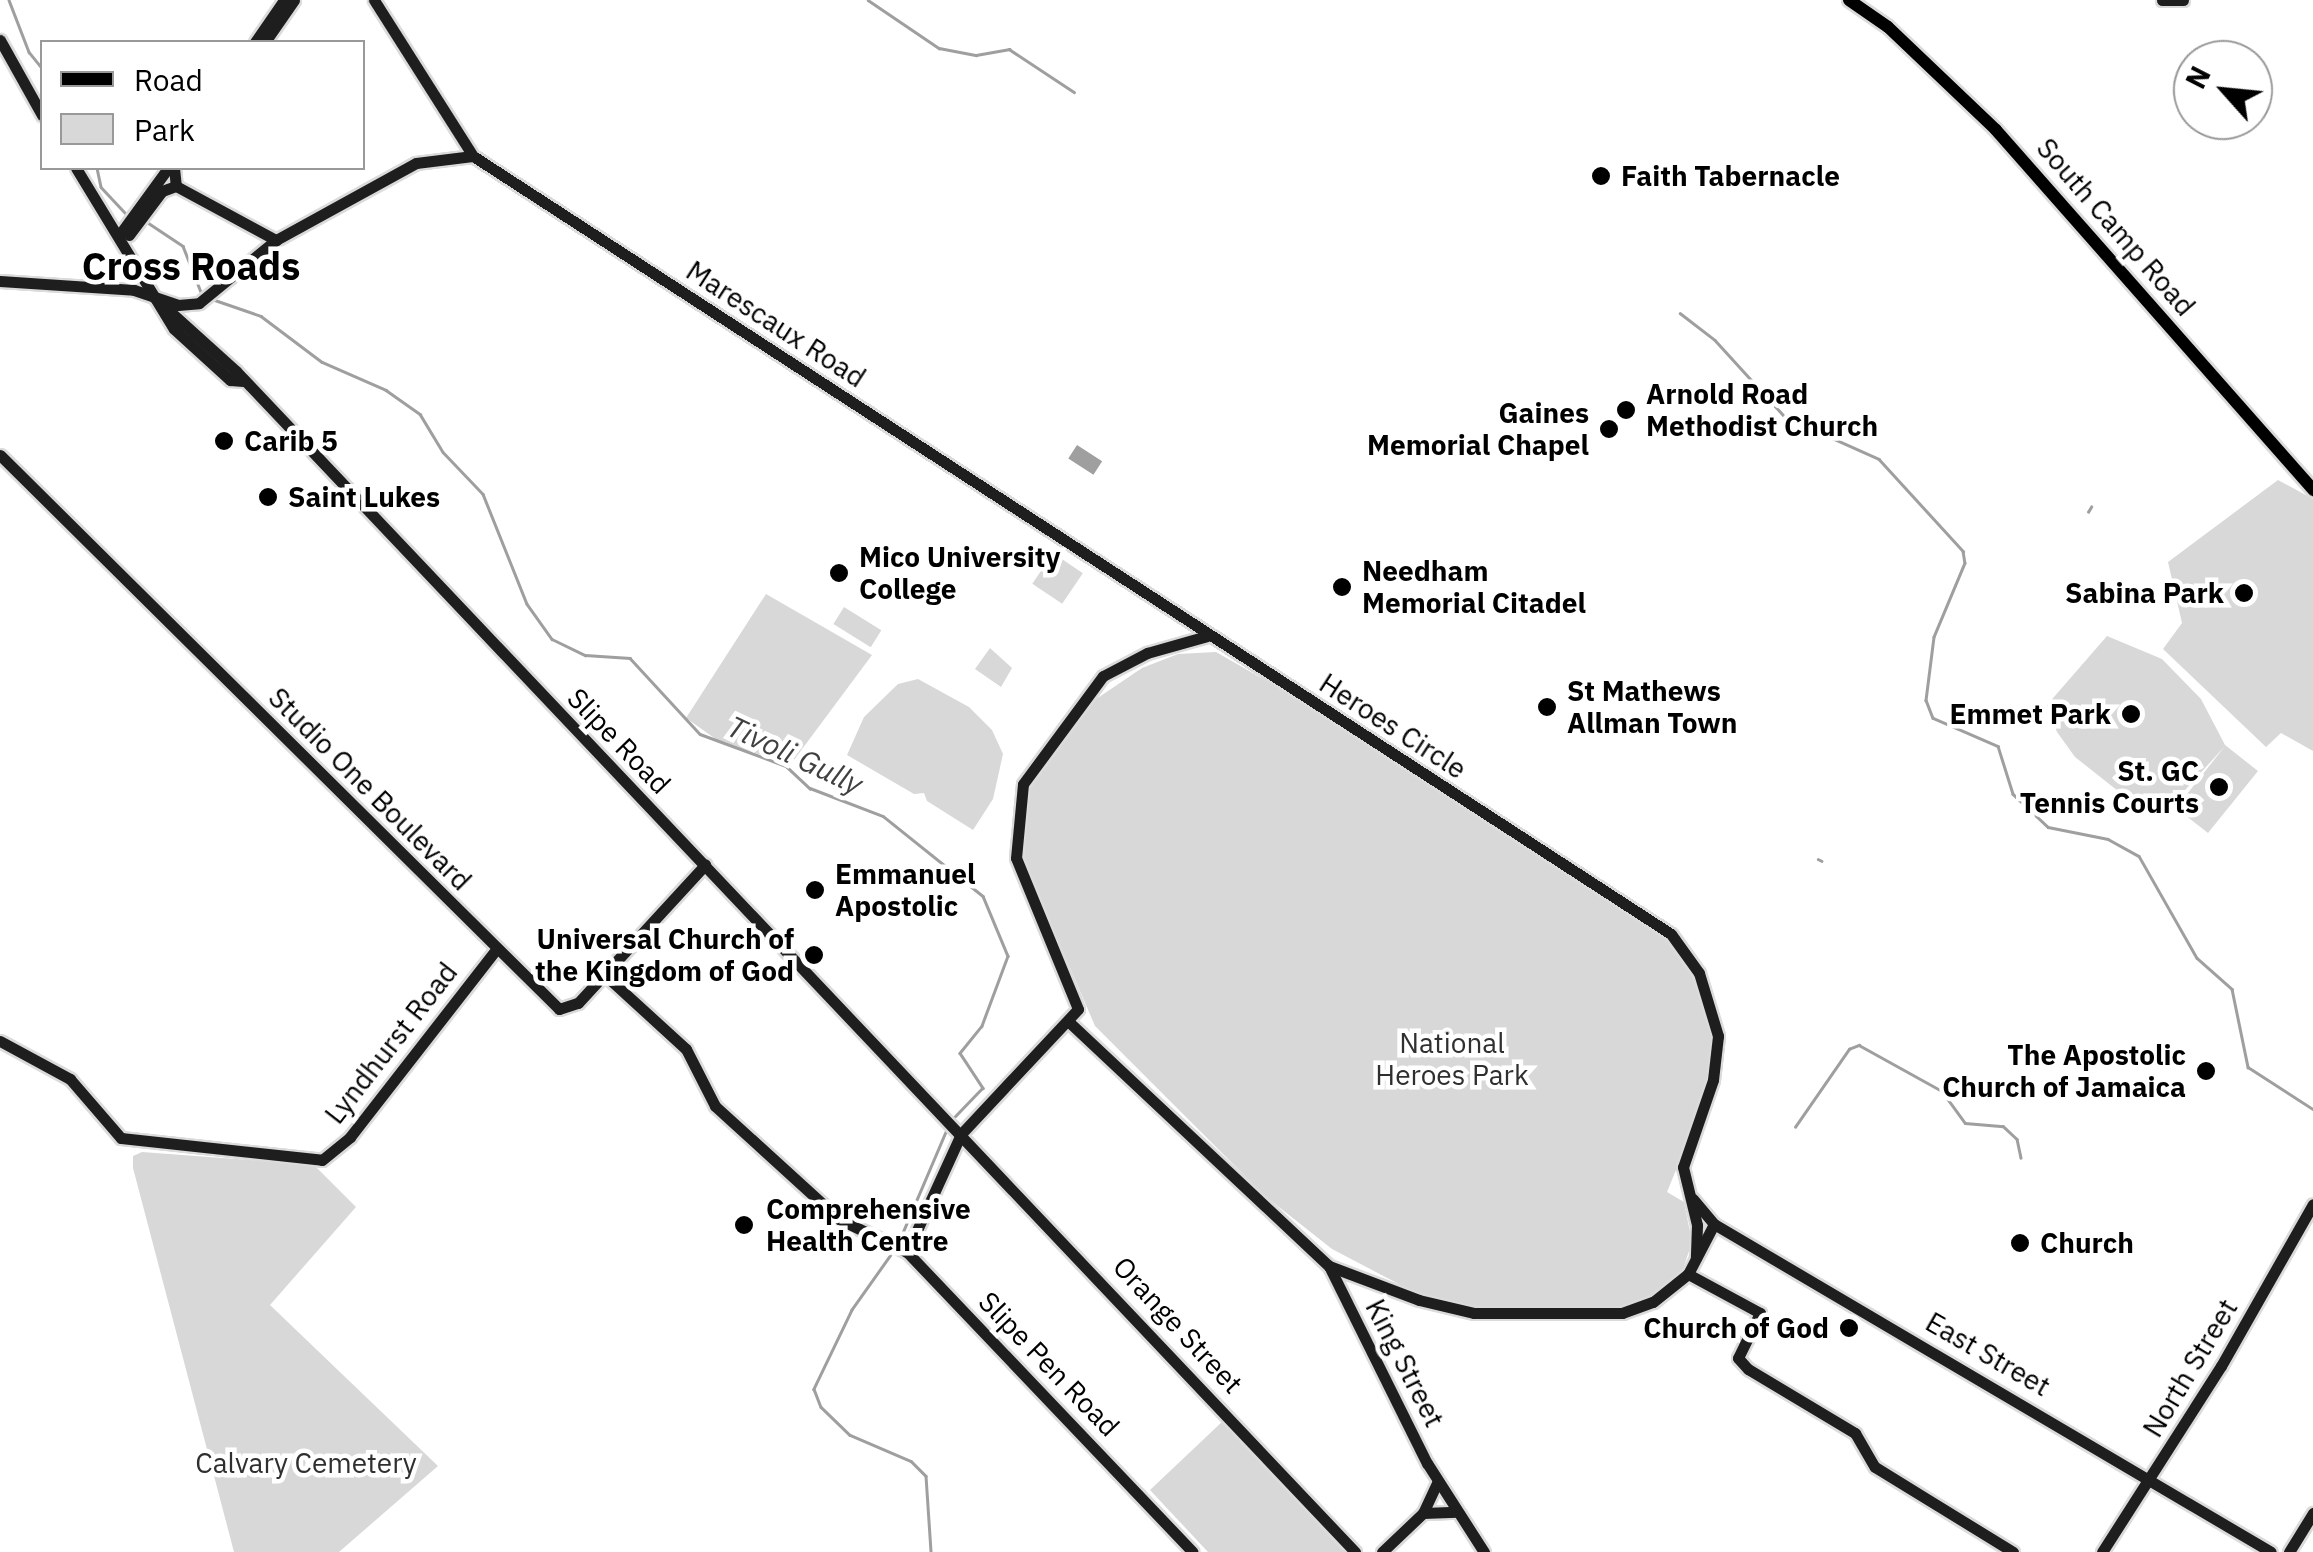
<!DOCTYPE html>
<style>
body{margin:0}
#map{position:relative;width:2313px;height:1552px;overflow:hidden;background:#fff;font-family:"IBM Plex Sans",sans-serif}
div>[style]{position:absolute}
.green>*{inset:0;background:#d8d8d8;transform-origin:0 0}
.water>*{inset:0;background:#9f9f9f;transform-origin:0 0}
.stream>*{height:2.5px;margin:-1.25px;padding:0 1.25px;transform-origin:1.25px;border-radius:1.25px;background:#9f9f9f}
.roads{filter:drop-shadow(2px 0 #dbdbdb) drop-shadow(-2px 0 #dbdbdb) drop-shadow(0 2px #dbdbdb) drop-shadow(0 -2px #dbdbdb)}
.secondary>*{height:11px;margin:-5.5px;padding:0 5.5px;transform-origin:5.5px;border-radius:5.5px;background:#1e1e1e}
.primary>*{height:12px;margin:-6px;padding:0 6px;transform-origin:6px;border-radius:6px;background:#000}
.dots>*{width:28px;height:28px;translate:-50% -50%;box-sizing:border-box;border:5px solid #fff;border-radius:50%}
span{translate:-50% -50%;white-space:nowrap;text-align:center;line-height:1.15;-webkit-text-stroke:9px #fff;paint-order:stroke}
.poi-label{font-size:28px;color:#000;font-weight:700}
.left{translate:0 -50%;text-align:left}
.right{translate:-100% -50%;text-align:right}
.street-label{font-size:28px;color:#000}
.park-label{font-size:28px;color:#2f2f2f}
.water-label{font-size:30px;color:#404040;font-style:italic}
.district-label{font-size:38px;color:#000;font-weight:700}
.legend{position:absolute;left:40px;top:40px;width:325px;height:130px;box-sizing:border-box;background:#fff;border:2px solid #999;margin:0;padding:12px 18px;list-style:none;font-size:30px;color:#000}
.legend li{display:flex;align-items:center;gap:20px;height:50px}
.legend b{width:50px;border:2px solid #999}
.north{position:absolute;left:2173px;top:40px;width:100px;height:100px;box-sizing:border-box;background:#fff;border:2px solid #999;border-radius:50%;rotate:297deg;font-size:28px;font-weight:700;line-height:40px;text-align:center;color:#000}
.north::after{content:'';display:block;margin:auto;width:35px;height:45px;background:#000;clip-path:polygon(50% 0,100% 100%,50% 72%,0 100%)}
</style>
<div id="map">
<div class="green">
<i style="clip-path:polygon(2278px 480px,2313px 499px,2313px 751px,2281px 733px,2266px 747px,2163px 649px,2182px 623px,2168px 562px)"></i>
<i style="left:1053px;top:553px;width:36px;height:37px;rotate:34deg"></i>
<i style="clip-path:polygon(766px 594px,872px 655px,791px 764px,720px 742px,686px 718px)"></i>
<i style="left:844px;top:607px;width:44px;height:20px;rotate:32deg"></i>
<i style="clip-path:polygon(2107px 636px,2162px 659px,2201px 699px,2225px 745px,2258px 771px,2208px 833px,2176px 808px,2225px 746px,2167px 810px,2118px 791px,2075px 757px,2057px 732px,2047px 705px)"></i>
<i style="clip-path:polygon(990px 648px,1012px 668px,1001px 687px,975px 669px)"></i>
<i style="clip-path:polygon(1216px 652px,1349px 728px,1645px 919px,1704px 971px,1715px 1051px,1707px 1094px,1667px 1192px,1684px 1202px,1692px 1242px,1682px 1272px,1653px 1298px,1613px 1309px,1474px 1308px,1414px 1292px,1332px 1249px,1265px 1196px,1095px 1026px,1022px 856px,1029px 783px,1077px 712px,1142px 668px,1178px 654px)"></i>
<i style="clip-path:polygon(918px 679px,969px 707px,992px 730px,1003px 754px,993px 799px,973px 830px,927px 801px,924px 793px,914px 794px,847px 755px,864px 717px,898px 684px)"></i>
<i style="clip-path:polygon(142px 1152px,314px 1165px,356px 1207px,270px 1305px,438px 1466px,339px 1552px,234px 1552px,133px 1168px,133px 1156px)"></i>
<i style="clip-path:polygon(1224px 1420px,1347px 1552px,1208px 1552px,1150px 1490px)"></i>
</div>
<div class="water">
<i style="left:1077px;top:445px;width:30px;height:16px;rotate:33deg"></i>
</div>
<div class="stream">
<i style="left:9px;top:0;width:56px;rotate:69deg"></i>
<i style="left:29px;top:52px;width:21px;rotate:51deg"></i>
<i style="left:868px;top:0;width:86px;rotate:34.1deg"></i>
<i style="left:939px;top:48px;width:38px;rotate:11deg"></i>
<i style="left:976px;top:55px;width:34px;rotate:-10deg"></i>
<i style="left:1009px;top:49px;width:78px;rotate:33.5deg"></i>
<i style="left:97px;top:168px;width:19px;rotate:78deg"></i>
<i style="left:101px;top:187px;width:38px;rotate:47deg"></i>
<i style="left:144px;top:220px;width:47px;rotate:33.7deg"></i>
<i style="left:183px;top:246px;width:49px;rotate:68.6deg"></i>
<i style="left:212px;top:299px;width:52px;rotate:19.1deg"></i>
<i style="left:261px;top:316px;width:76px;rotate:37deg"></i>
<i style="left:322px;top:362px;width:70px;rotate:23.6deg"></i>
<i style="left:386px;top:390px;width:42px;rotate:35.2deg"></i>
<i style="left:420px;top:414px;width:44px;rotate:58.8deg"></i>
<i style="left:443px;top:452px;width:58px;rotate:46.4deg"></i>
<i style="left:483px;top:494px;width:118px;rotate:68.2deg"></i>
<i style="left:527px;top:604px;width:43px;rotate:54.5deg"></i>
<i style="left:552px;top:639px;width:37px;rotate:26deg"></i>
<i style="left:585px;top:655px;width:45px;rotate:3.8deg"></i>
<i style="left:630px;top:658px;width:103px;rotate:47.4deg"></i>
<i style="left:700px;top:734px;width:92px;rotate:20.4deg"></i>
<i style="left:786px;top:766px;width:33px;rotate:43deg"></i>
<i style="left:810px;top:788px;width:78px;rotate:21deg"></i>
<i style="left:883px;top:816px;width:128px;rotate:38.7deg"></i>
<i style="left:983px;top:896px;width:65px;rotate:67.4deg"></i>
<i style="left:1008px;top:956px;width:75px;rotate:110.4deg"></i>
<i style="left:982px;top:1026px;width:35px;rotate:129deg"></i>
<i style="left:960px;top:1053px;width:42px;rotate:56.7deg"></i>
<i style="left:983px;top:1088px;width:40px;rotate:134deg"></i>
<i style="left:1680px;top:313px;width:44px;rotate:37.6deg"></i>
<i style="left:1715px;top:340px;width:104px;rotate:47.7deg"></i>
<i style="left:1785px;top:417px;width:103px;rotate:24.1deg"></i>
<i style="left:1879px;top:459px;width:125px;rotate:47.6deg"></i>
<i style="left:1963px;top:551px;width:12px;rotate:81deg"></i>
<i style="left:1965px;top:563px;width:80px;rotate:112.7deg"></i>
<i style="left:1934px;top:637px;width:64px;rotate:97.2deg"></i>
<i style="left:1926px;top:700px;width:19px;rotate:69deg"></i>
<i style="left:1933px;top:718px;width:71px;rotate:23.3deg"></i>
<i style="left:1998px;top:746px;width:50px;rotate:72.6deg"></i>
<i style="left:2013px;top:794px;width:48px;rotate:43.3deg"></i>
<i style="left:2048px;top:827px;width:61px;rotate:11.3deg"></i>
<i style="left:2108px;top:839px;width:35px;rotate:29deg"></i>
<i style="left:2139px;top:856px;width:117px;rotate:60.4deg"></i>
<i style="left:2197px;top:958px;width:47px;rotate:41.5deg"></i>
<i style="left:2232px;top:989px;width:80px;rotate:78.4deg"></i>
<i style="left:2248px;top:1067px;width:77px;rotate:32.9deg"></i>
<i style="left:2088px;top:512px;width:6px;rotate:-59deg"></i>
<i style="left:1818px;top:859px;width:4px;rotate:27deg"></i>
<i style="left:1795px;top:1127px;width:95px;rotate:-55.3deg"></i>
<i style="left:1849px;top:1049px;width:11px;rotate:-22deg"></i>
<i style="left:1859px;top:1045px;width:95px;rotate:29deg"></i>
<i style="left:1942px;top:1091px;width:39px;rotate:54deg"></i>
<i style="left:1965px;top:1123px;width:38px;rotate:5deg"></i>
<i style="left:2003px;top:1126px;width:19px;rotate:43deg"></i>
<i style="left:2017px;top:1139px;width:19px;rotate:78deg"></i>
<i style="left:899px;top:1241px;width:120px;rotate:-66.9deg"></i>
<i style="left:893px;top:1252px;width:71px;rotate:125.3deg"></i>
<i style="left:852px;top:1310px;width:88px;rotate:115.7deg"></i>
<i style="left:814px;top:1389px;width:19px;rotate:69deg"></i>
<i style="left:821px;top:1407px;width:40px;rotate:44deg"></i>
<i style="left:850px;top:1435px;width:66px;rotate:23.1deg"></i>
<i style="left:911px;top:1461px;width:21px;rotate:45deg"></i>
<i style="left:926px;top:1476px;width:76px;rotate:86.2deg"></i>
</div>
<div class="roads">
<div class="secondary">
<i style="left:374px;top:0;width:185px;rotate:57.6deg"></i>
<i style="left:473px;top:156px;width:1428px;rotate:33deg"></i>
<i style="left:1671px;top:934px;width:48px;rotate:54.3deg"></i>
<i style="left:1699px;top:973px;width:66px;rotate:73.2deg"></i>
<i style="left:1718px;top:1036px;width:44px;rotate:96.5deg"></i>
<i style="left:1713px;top:1080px;width:92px;rotate:109deg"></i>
<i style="left:1683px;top:1167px;width:60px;rotate:76.4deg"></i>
<i style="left:1697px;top:1225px;width:33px;rotate:92deg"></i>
<i style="left:2162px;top:0;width:21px"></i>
<i style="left:0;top:40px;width:86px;rotate:60.8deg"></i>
<i style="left:255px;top:42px;width:51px;rotate:-55.4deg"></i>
<i style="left:265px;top:42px;width:51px;rotate:-55.4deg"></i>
<i style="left:76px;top:168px;width:188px;rotate:58.7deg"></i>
<i style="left:174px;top:329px;width:76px;rotate:42.3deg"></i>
<i style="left:230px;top:380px;width:13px;rotate:4deg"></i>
<i style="left:174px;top:168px;width:18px;rotate:84deg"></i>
<i style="left:176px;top:186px;width:114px;rotate:28.4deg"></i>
<i style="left:276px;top:240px;width:160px;rotate:-28.8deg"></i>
<i style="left:416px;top:163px;width:57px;rotate:-7deg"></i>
<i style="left:120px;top:234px;width:82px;rotate:-54deg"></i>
<i style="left:129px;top:235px;width:55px;rotate:-53.1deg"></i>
<i style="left:162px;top:191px;width:15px;rotate:-20deg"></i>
<i style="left:0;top:281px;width:134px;rotate:3.8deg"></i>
<i style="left:134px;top:290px;width:46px;rotate:18.8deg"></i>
<i style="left:178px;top:305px;width:21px;rotate:-5deg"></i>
<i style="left:199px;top:303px;width:99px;rotate:-39.3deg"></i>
<i style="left:154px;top:297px;width:110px;rotate:42.1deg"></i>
<i style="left:236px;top:371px;width:1627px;rotate:46.54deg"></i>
<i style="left:0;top:455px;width:787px;rotate:44.74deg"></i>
<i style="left:559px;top:1009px;width:20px;rotate:-18deg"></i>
<i style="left:578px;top:1003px;width:188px;rotate:-47.4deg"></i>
<i style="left:606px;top:976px;width:108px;rotate:42.4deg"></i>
<i style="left:686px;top:1049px;width:64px;rotate:63deg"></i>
<i style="left:715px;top:1106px;width:168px;rotate:42.3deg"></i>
<i style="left:839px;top:1219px;width:76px;rotate:25.9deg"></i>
<i style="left:907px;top:1252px;width:414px;rotate:46.4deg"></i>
<i style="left:1069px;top:1022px;width:357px;rotate:43.2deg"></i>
<i style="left:1329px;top:1266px;width:96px;rotate:20.7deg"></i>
<i style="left:1419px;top:1300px;width:57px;rotate:13.3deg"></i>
<i style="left:1474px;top:1313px;width:148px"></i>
<i style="left:1622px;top:1313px;width:33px;rotate:-20deg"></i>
<i style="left:1653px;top:1302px;width:45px;rotate:-38.7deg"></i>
<i style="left:1688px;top:1274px;width:56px;rotate:-62.5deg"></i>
<i style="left:0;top:1041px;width:80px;rotate:28.5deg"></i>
<i style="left:70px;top:1079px;width:78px;rotate:49.2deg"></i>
<i style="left:121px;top:1138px;width:202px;rotate:6.2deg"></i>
<i style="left:322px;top:1160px;width:36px;rotate:-39deg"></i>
<i style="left:350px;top:1137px;width:236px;rotate:-52.1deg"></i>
<i style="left:1693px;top:1199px;width:33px;rotate:50deg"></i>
<i style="left:1714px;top:1224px;width:646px;rotate:30.49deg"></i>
<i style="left:907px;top:1252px;width:130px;rotate:-65.4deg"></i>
<i style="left:961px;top:1134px;width:171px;rotate:-46.9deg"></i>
<i style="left:1078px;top:1009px;width:163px;rotate:-112.3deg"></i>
<i style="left:1016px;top:858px;width:74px;rotate:-84.6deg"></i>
<i style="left:1023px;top:784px;width:134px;rotate:-53.5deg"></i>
<i style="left:1103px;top:676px;width:50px;rotate:-27.6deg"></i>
<i style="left:1147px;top:653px;width:62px;rotate:-15.8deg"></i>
<i style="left:1329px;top:1266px;width:220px;rotate:63.6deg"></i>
<i style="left:1427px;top:1463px;width:106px;rotate:57.4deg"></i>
<i style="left:1688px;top:1274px;width:82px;rotate:28.4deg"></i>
<i style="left:1760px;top:1313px;width:50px;rotate:116.1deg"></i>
<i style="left:1738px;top:1358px;width:15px;rotate:48deg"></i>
<i style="left:1748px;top:1369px;width:125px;rotate:30.9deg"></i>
<i style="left:1855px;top:1433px;width:39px;rotate:60deg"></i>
<i style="left:1875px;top:1467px;width:162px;rotate:31.6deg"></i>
<i style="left:1423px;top:1513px;width:34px;rotate:-2deg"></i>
<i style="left:1382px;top:1552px;width:57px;rotate:-43.6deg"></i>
<i style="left:1423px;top:1513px;width:35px;rotate:-65deg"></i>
<i style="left:2102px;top:1552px;width:221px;rotate:-57.4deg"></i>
<i style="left:2221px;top:1366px;width:186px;rotate:-60.4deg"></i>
<i style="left:2289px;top:1552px;width:46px;rotate:-58.4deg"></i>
</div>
<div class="primary">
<i style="left:1849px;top:0;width:47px;rotate:34.7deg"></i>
<i style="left:1888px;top:27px;width:149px;rotate:43.6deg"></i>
<i style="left:1996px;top:130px;width:480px;rotate:48.6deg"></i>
</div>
</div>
<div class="dots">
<i style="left:1601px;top:176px;background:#000"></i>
<i style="left:1626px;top:410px;background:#000"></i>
<i style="left:1609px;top:429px;background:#000"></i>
<i style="left:224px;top:441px;background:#000"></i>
<i style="left:268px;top:497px;background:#000"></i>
<i style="left:839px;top:573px;background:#000"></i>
<i style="left:1342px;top:587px;background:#000"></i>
<i style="left:2244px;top:593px;background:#000"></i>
<i style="left:1547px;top:707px;background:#000"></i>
<i style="left:2131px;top:714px;background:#000"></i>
<i style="left:2219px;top:787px;background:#000"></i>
<i style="left:815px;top:890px;background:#000"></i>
<i style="left:814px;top:955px;background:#000"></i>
<i style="left:2206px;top:1071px;background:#000"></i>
<i style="left:744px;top:1225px;background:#000"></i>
<i style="left:2020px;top:1243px;background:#000"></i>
<i style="left:1849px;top:1328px;background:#000"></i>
</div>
<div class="poi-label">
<span class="left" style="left:1621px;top:176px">Faith Tabernacle</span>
<span class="left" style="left:1646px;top:410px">Arnold Road<br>Methodist Church</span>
<span class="right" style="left:1589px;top:429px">Gaines<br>Memorial Chapel</span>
<span class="left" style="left:244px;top:441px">Carib 5</span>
<span class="left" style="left:288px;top:497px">Saint Lukes</span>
<span class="left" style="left:859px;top:573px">Mico University<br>College</span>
<span class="left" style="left:1362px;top:587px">Needham<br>Memorial Citadel</span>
<span class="right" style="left:2224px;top:593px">Sabina Park</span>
<span class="left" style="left:1567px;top:707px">St Mathews<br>Allman Town</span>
<span class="right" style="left:2111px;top:714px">Emmet Park</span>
<span class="right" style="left:2199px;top:787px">St. GC<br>Tennis Courts</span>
<span class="left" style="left:835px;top:890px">Emmanuel<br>Apostolic</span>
<span class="right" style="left:794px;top:955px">Universal Church of<br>the Kingdom of God</span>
<span class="right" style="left:2186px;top:1071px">The Apostolic<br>Church of Jamaica</span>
<span class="left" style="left:766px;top:1225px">Comprehensive<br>Health Centre</span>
<span class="left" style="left:2040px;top:1243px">Church</span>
<span class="right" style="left:1829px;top:1328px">Church of God</span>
</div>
<div class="street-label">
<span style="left:2116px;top:227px;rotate:49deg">South Camp Road</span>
<span style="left:776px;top:324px;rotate:33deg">Marescaux Road</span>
<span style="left:1393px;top:726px;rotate:33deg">Heroes Circle</span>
<span style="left:619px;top:741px;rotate:46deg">Slipe Road</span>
<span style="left:370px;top:789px;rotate:45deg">Studio One Boulevard</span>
<span style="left:391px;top:1043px;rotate:-52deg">Lyndhurst Road</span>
<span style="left:1178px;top:1325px;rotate:47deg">Orange Street</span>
<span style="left:1988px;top:1354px;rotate:30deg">East Street</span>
<span style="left:1405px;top:1363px;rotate:63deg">King Street</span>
<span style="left:1049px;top:1364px;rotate:46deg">Slipe Pen Road</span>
<span style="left:2190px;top:1368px;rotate:-59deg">North Street</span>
</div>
<div class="park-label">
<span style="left:1452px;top:1059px">National<br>Heroes Park</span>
<span style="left:306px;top:1463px">Calvary Cemetery</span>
</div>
<div class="water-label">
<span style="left:795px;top:755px;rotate:25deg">Tivoli Gully</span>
</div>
<div class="district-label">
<span style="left:191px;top:266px">Cross Roads</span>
</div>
<ul class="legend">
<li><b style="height:12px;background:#000"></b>Road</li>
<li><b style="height:28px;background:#d8d8d8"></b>Park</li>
</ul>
<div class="north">N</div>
</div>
